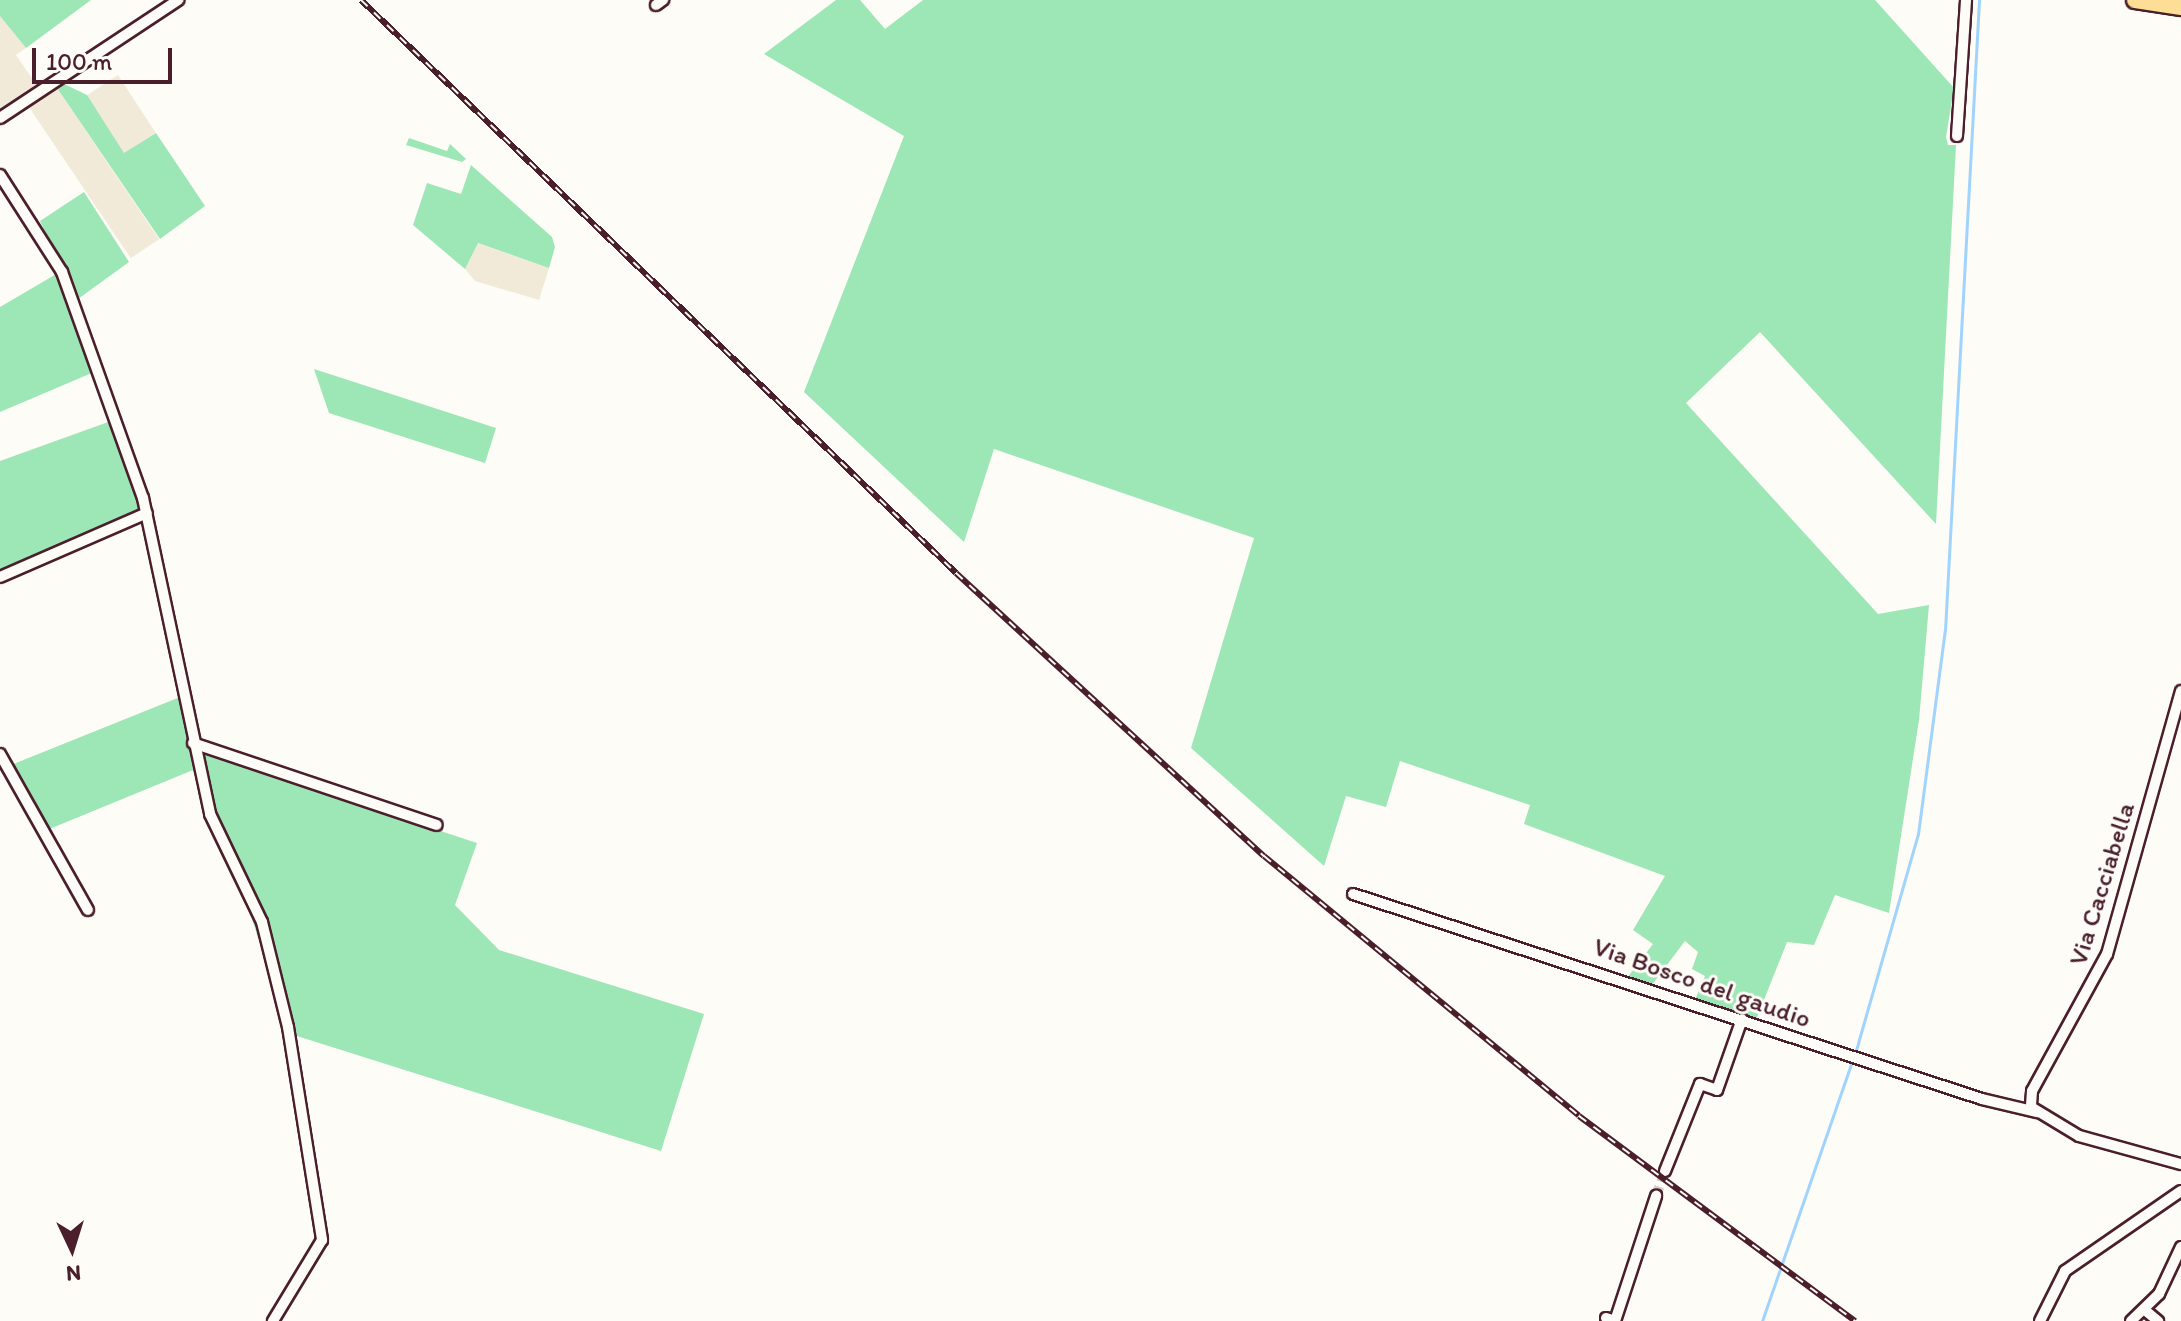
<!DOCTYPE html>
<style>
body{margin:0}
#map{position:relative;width:2181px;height:1321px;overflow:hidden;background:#fdfcf7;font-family:Itim,sans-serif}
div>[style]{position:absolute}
.built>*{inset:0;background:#f2ead8;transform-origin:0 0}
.green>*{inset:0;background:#9de6b5}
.stream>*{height:3px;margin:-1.5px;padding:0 1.5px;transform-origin:1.5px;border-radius:1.5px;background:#a0d3fd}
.minor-tunnel>*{height:10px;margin-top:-5px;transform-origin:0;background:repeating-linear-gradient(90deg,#d9d0ce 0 10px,transparent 0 15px)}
.roads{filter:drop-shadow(2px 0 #4a1f2b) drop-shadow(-2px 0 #4a1f2b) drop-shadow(0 2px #4a1f2b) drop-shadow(0 -2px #4a1f2b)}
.minor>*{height:10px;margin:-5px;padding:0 5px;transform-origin:5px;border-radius:5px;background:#fdfcf7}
.trunk>*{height:16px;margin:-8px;padding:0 8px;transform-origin:8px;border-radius:8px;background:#fcde96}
.rail>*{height:6px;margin-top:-3px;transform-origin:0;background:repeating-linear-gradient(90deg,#fdfcf7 0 9px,#4a1f2b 0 18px);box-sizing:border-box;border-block:2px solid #4a1f2b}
span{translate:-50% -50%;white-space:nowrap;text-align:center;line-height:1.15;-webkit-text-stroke:6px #fdfcf7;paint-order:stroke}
.street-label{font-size:26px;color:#4a1f2b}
.north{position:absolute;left:32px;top:1209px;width:80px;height:80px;-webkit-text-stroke:6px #fdfcf7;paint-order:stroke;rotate:176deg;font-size:22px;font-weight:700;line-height:32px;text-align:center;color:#4a1f2b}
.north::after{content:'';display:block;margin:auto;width:28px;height:36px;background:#4a1f2b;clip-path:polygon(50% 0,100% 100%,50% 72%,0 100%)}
.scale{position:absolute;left:32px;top:48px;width:140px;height:36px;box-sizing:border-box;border:4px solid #4a1f2b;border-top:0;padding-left:10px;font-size:24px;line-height:28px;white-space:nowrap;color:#4a1f2b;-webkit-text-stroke:6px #fdfcf7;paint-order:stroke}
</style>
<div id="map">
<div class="built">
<i style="clip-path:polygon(0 16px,26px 48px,16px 55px,40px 90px,0 116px)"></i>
<i style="left:118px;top:75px;width:69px;height:38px;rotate:57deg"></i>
<i style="left:55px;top:85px;width:186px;height:34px;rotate:56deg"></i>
<i style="clip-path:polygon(477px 243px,549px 268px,539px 300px,475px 281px,465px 269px)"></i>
</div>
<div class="green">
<i style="clip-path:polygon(0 0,91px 0,26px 48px,0 16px)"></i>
<i style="clip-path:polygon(836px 0,860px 0,885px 29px,923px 0,1875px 0,1954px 88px,1946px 137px,1948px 145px,1956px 145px,1936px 524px,1760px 332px,1686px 403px,1878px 614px,1929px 605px,1919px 720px,1889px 913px,1835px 895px,1814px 945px,1787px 942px,1756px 1020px,1695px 1000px,1705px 976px,1692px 969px,1698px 952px,1685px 941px,1651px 986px,1627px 978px,1653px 944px,1633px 930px,1665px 876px,1524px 824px,1530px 805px,1400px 761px,1386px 807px,1346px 796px,1324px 866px,1191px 748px,1254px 538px,994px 449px,964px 542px,804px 392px,904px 136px,764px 54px)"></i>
<i style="clip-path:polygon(62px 83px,87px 95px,124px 153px,156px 133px,205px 206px,160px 239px,55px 85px)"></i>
<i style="clip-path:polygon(409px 138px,447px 151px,450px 144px,466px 159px,462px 162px,406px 145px)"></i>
<i style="clip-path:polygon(471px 165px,552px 237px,555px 247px,549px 268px,478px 243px,465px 269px,413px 225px,427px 183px,461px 194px)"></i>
<i style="clip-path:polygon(84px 192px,129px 262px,78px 299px,40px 221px)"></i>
<i style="clip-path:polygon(58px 273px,94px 372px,0 412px,0 307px)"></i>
<i style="clip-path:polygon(314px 369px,496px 428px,485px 463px,329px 413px)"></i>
<i style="clip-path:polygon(111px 421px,144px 512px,0 575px,0 461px)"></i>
<i style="clip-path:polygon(185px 695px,194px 756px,206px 754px,477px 843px,455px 905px,499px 950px,704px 1014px,661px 1151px,297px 1036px,270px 937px,258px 938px,247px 902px,215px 838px,193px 770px,47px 830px,11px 765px)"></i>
</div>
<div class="stream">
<i style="left:1762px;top:1321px;width:294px;rotate:-70.9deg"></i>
<i style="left:1858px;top:1043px;width:217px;rotate:-74deg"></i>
<i style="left:1918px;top:834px;width:206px;rotate:-82.5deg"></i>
<i style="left:1945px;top:630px;width:631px;rotate:-86.91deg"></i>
</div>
<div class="minor-tunnel">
<i style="left:1656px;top:1196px;width:27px;rotate:-70deg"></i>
</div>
<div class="roads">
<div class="minor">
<i style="left:656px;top:5px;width:9px;rotate:-36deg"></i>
<i style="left:0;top:118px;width:214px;rotate:-33.5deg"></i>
<i style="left:1957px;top:136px;width:136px;rotate:-86.2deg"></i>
<i style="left:0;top:175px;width:115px;rotate:57.4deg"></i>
<i style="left:62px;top:272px;width:240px;rotate:70.3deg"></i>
<i style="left:143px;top:498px;width:323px;rotate:78deg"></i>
<i style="left:210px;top:814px;width:120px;rotate:64.3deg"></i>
<i style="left:262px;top:922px;width:108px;rotate:76.1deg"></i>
<i style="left:288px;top:1027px;width:216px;rotate:80.9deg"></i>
<i style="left:322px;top:1240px;width:95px;rotate:121.2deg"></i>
<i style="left:0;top:577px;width:160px;rotate:-23.5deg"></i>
<i style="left:2181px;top:691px;width:273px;rotate:105.7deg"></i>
<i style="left:2107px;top:954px;width:156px;rotate:118.7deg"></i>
<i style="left:2032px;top:1091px;width:16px;rotate:94deg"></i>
<i style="left:2031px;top:1107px;width:56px;rotate:31.1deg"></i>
<i style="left:2079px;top:1136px;width:106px;rotate:15.4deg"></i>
<i style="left:193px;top:743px;width:257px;rotate:18.6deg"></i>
<i style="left:0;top:754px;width:179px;rotate:60.6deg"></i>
<i style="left:1353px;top:894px;width:662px;rotate:18.05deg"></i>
<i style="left:1982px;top:1099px;width:57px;rotate:13.3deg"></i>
<i style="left:1665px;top:1171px;width:94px;rotate:-68.1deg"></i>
<i style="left:1700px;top:1084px;width:18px;rotate:19deg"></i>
<i style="left:1717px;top:1090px;width:75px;rotate:-70.6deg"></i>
<i style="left:2146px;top:1311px;width:16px;rotate:40deg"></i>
<i style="left:1606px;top:1318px;width:9px;rotate:18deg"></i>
<i style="left:1615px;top:1321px;width:132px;rotate:-71.8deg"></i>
<i style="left:2040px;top:1321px;width:56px;rotate:-63.4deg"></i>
<i style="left:2065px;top:1271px;width:141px;rotate:-34.6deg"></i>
<i style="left:2131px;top:1321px;width:39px;rotate:-44deg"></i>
<i style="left:2159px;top:1294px;width:52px;rotate:-64.9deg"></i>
</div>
<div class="trunk">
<i style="left:2135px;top:0;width:47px;rotate:8.7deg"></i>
</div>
</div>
<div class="rail">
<i style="left:361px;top:0;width:826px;rotate:43.92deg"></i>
<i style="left:956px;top:573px;width:418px;rotate:42.6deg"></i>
<i style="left:1264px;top:856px;width:408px;rotate:39.5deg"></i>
<i style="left:1579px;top:1116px;width:344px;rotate:36.6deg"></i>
</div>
<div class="street-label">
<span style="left:2102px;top:884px;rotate:-73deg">Via Cacciabella</span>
<span style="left:1702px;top:983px;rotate:19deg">Via Bosco del gaudio</span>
</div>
<div class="north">N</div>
<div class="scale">100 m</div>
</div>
